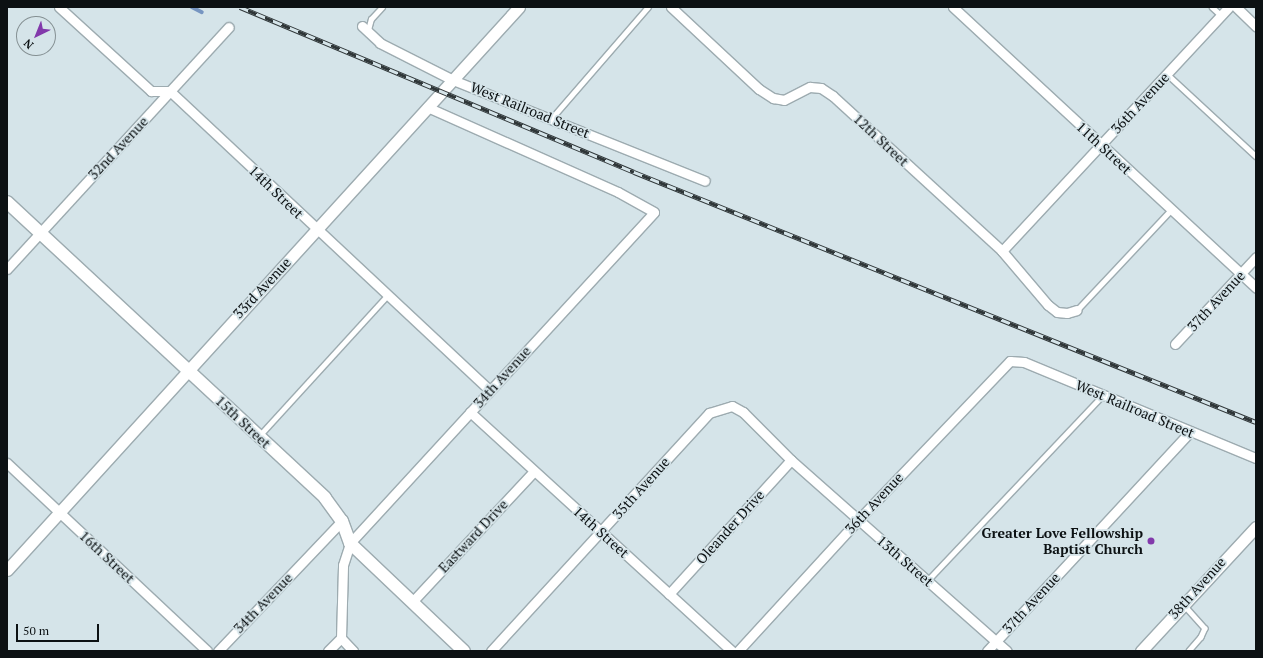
<!DOCTYPE html>
<style>
body{margin:0}
#map{position:relative;width:1263px;height:658px;overflow:hidden;background:#d5e4e9;font-family:"PT Serif",serif}
div>[style]{position:absolute}
.stream>*{height:3.5px;margin:-1.75px;padding:0 1.75px;transform-origin:1.75px;border-radius:1.75px;background:#7695c1}
.roads{filter:drop-shadow(1px 0 #9dabb0) drop-shadow(-1px 0 #9dabb0) drop-shadow(0 1px #9dabb0) drop-shadow(0 -1px #9dabb0)}
.service>*{height:4.5px;margin:-2.25px;padding:0 2.25px;transform-origin:2.25px;border-radius:2.25px;background:#fff}
.minor>*{height:9px;margin:-4.5px;padding:0 4.5px;transform-origin:4.5px;border-radius:4.5px;background:#fff}
.tertiary>*{height:11px;margin:-5.5px;padding:0 5.5px;transform-origin:5.5px;border-radius:5.5px;background:#fff}
.secondary>*{height:12px;margin:-6px;padding:0 6px;transform-origin:6px;border-radius:6px;background:#fff}
.rail>*{height:4.5px;margin-top:-2.25px;transform-origin:0;background:repeating-linear-gradient(90deg,#d5e4e9 0 9px,#2f3638 0 18px);box-sizing:border-box;border-block:1px solid #2f3638}
.dots>*{width:11px;height:11px;translate:-50% -50%;box-sizing:border-box;border:2px solid #d5e4e9;border-radius:50%}
span{translate:-50% -50%;white-space:nowrap;text-align:center;line-height:1.15;-webkit-text-stroke:3.5px #d5e4e9;paint-order:stroke}
.street-label{font-size:14px;color:#0c1113}
.poi-label{font-size:14px;color:#0c1113;font-weight:700}
.right{translate:-100% -50%;text-align:right}
.frame{position:absolute;inset:0;border:8px solid #0c1113;pointer-events:none}
.north{position:absolute;left:16px;top:16px;width:40px;height:40px;box-sizing:border-box;background:#d5e4e9;border:1px solid #859093;border-radius:50%;rotate:223deg;font-size:11px;font-weight:700;line-height:16px;text-align:center;color:#0c1113}
.north::after{content:'';display:block;margin:auto;width:14px;height:18px;background:#8239ab;clip-path:polygon(50% 0,100% 100%,50% 72%,0 100%)}
.scale{position:absolute;left:16px;top:624px;width:83px;height:18px;box-sizing:border-box;border:2px solid #0c1113;border-top:0;padding-left:5px;font-size:12px;line-height:14px;white-space:nowrap;color:#0c1113;-webkit-text-stroke:3px #d5e4e9;paint-order:stroke}
</style>
<div id="map">
<div class="stream">
<i style="left:192px;top:7px;width:11px;rotate:27deg"></i>
</div>
<div class="roads">
<div class="service">
<i style="left:1212px;top:7px;width:12px;rotate:42deg"></i>
<i style="left:368px;top:30px;width:11px;rotate:-75deg"></i>
<i style="left:371px;top:19px;width:16px;rotate:-47deg"></i>
<i style="left:1167px;top:74px;width:121px;rotate:42.7deg"></i>
<i style="left:551px;top:119px;width:148px;rotate:-49.1deg"></i>
<i style="left:1077px;top:310px;width:137px;rotate:-46.8deg"></i>
<i style="left:259px;top:436px;width:190px;rotate:-47.6deg"></i>
<i style="left:928px;top:580px;width:255px;rotate:-46.6deg"></i>
<i style="left:1184px;top:605px;width:31px;rotate:48deg"></i>
<i style="left:1205px;top:628px;width:10px;rotate:114deg"></i>
<i style="left:1201px;top:637px;width:18px;rotate:131deg"></i>
</div>
<div class="minor">
<i style="left:59px;top:7px;width:125px;rotate:42.4deg"></i>
<i style="left:151px;top:91px;width:19px"></i>
<i style="left:170px;top:91px;width:437px;rotate:43.1deg"></i>
<i style="left:671px;top:7px;width:120px;rotate:43deg"></i>
<i style="left:759px;top:89px;width:17px;rotate:33deg"></i>
<i style="left:773px;top:98px;width:11px;rotate:10deg"></i>
<i style="left:784px;top:100px;width:29px;rotate:-27deg"></i>
<i style="left:810px;top:87px;width:11px;rotate:5deg"></i>
<i style="left:821px;top:88px;width:14px;rotate:34deg"></i>
<i style="left:833px;top:96px;width:229px;rotate:42.5deg"></i>
<i style="left:1002px;top:251px;width:71px;rotate:49.6deg"></i>
<i style="left:1048px;top:305px;width:11px;rotate:38deg"></i>
<i style="left:1057px;top:312px;width:10px;rotate:6deg"></i>
<i style="left:1067px;top:313px;width:10px;rotate:-17deg"></i>
<i style="left:953px;top:7px;width:413px;rotate:42.8deg"></i>
<i style="left:1236px;top:7px;width:28px;rotate:44deg"></i>
<i style="left:362px;top:26px;width:25px;rotate:43deg"></i>
<i style="left:380px;top:43px;width:82px;rotate:26.9deg"></i>
<i style="left:453px;top:80px;width:271px;rotate:21.8deg"></i>
<i style="left:1002px;top:251px;width:333px;rotate:-47.1deg"></i>
<i style="left:7px;top:269px;width:328px;rotate:-47.5deg"></i>
<i style="left:1175px;top:344px;width:119px;rotate:-47deg"></i>
<i style="left:470px;top:412px;width:355px;rotate:42.4deg"></i>
<i style="left:7px;top:463px;width:274px;rotate:43.2deg"></i>
<i style="left:669px;top:594px;width:181px;rotate:-47.7deg"></i>
<i style="left:412px;top:602px;width:179px;rotate:-47deg"></i>
<i style="left:341px;top:638px;width:18px;rotate:47deg"></i>
<i style="left:218px;top:651px;width:180px;rotate:-46.4deg"></i>
<i style="left:328px;top:651px;width:18px;rotate:-45deg"></i>
<i style="left:341px;top:638px;width:73px;rotate:-88.4deg"></i>
<i style="left:343px;top:565px;width:23px;rotate:-72deg"></i>
<i style="left:350px;top:543px;width:449px;rotate:-47.4deg"></i>
<i style="left:654px;top:212px;width:41px;rotate:-150.9deg"></i>
<i style="left:618px;top:192px;width:209px;rotate:-156deg"></i>
<i style="left:491px;top:651px;width:323px;rotate:-47.5deg"></i>
<i style="left:709px;top:413px;width:24px;rotate:-17deg"></i>
<i style="left:732px;top:406px;width:13px;rotate:29deg"></i>
<i style="left:743px;top:412px;width:68px;rotate:45deg"></i>
<i style="left:791px;top:460px;width:288px;rotate:41.5deg"></i>
<i style="left:738px;top:651px;width:178px;rotate:-47.5deg"></i>
<i style="left:858px;top:520px;width:220px;rotate:-46.3deg"></i>
<i style="left:1010px;top:361px;width:14px;rotate:4deg"></i>
<i style="left:1024px;top:362px;width:251px;rotate:22.5deg"></i>
<i style="left:987px;top:651px;width:299px;rotate:-47.2deg"></i>
</div>
<div class="tertiary">
<i style="left:7px;top:570px;width:761px;rotate:-47.72deg"></i>
<i style="left:1141px;top:651px;width:169px;rotate:-47.2deg"></i>
</div>
<div class="secondary">
<i style="left:7px;top:202px;width:434px;rotate:42.9deg"></i>
<i style="left:325px;top:498px;width:29px;rotate:54deg"></i>
<i style="left:342px;top:521px;width:23px;rotate:70deg"></i>
<i style="left:350px;top:543px;width:157px;rotate:43.5deg"></i>
</div>
</div>
<div class="rail">
<i style="left:240px;top:7px;width:427px;rotate:22.7deg"></i>
<i style="left:634px;top:172px;width:670px;rotate:21.9deg"></i>
</div>
<div class="dots">
<i style="left:1151px;top:541px;background:#8239ab"></i>
</div>
<div class="street-label">
<span style="left:1140px;top:103px;rotate:-47deg">36th Avenue</span>
<span style="left:530px;top:110px;rotate:22deg">West Railroad Street</span>
<span style="left:881px;top:140px;rotate:43deg">12th Street</span>
<span style="left:118px;top:148px;rotate:-47deg">32nd Avenue</span>
<span style="left:1104px;top:148px;rotate:43deg">11th Street</span>
<span style="left:276px;top:192px;rotate:44deg">14th Street</span>
<span style="left:262px;top:288px;rotate:-47deg">33rd Avenue</span>
<span style="left:1216px;top:301px;rotate:-47deg">37th Avenue</span>
<span style="left:502px;top:377px;rotate:-48deg">34th Avenue</span>
<span style="left:1135px;top:409px;rotate:23deg">West Railroad Street</span>
<span style="left:243px;top:422px;rotate:43deg">15th Street</span>
<span style="left:641px;top:488px;rotate:-48deg">35th Avenue</span>
<span style="left:874px;top:503px;rotate:-47deg">36th Avenue</span>
<span style="left:730px;top:527px;rotate:-48deg">Oleander Drive</span>
<span style="left:601px;top:532px;rotate:42deg">14th Street</span>
<span style="left:473px;top:536px;rotate:-47deg">Eastward Drive</span>
<span style="left:107px;top:557px;rotate:43deg">16th Street</span>
<span style="left:905px;top:561px;rotate:41deg">13th Street</span>
<span style="left:1197px;top:588px;rotate:-48deg">38th Avenue</span>
<span style="left:263px;top:603px;rotate:-46deg">34th Avenue</span>
<span style="left:1031px;top:603px;rotate:-47deg">37th Avenue</span>
</div>
<div class="poi-label">
<span class="right" style="left:1143px;top:541px">Greater Love Fellowship<br>Baptist Church</span>
</div>
<div class="frame"></div>
<div class="north">N</div>
<div class="scale">50 m</div>
</div>
